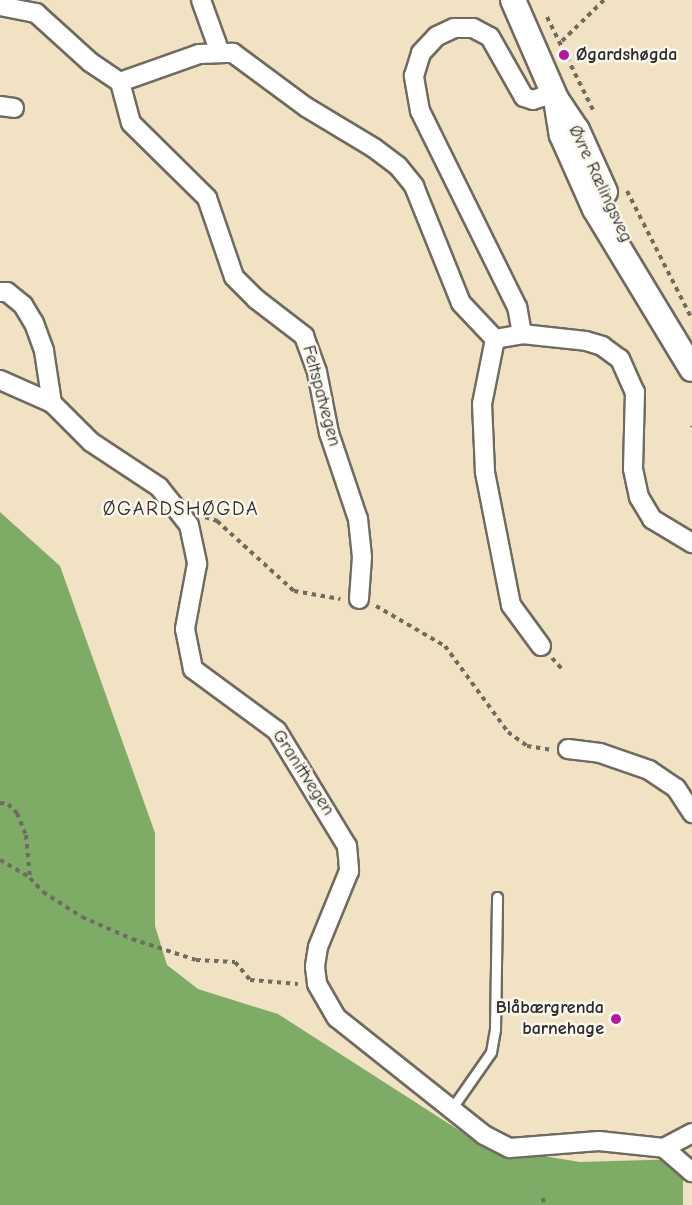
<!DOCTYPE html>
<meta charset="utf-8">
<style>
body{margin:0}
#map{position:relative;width:692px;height:1205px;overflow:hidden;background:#f1e2c3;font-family:"Comic Neue",sans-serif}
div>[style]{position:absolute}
.forest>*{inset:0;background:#7eac66}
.path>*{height:4px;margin-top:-2px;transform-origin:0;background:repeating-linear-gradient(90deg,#706b60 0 4.5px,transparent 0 9px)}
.roads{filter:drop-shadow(2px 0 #706b60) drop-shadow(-2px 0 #706b60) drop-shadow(0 2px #706b60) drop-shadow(0 -2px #706b60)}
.lane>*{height:9px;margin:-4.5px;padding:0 4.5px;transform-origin:4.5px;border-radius:4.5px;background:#fff}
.street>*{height:18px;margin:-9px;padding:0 9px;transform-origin:9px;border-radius:9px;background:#fff}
.secondary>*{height:24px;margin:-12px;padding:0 12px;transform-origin:12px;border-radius:12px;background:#fff}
.dots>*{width:16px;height:16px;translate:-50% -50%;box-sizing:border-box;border:3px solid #fbf7ec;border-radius:50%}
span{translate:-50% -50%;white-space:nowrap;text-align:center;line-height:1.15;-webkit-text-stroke:5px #fbf7ec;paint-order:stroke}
.poi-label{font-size:18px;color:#2b2b2b;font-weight:700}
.left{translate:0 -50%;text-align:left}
.right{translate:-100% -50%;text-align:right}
.street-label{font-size:18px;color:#2b2b2b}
.neighbourhood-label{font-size:20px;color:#2b2b2b;letter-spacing:1.5px}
</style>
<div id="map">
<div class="forest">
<i style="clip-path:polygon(0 512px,60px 566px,155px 833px,155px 926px,167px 965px,198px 989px,278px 1014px,468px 1136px,506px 1150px,580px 1162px,683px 1159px,683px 1205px,0 1205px)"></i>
</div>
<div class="path">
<i style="left:547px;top:17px;width:104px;rotate:63.7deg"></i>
<i style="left:562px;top:41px;width:59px;rotate:-44.3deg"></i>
<i style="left:627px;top:191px;width:144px;rotate:63.1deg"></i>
<i style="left:692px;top:426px;width:1px;rotate:90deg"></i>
<i style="left:205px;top:517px;width:13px;rotate:18deg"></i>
<i style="left:217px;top:521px;width:104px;rotate:42.3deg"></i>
<i style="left:294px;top:591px;width:47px;rotate:9.9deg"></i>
<i style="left:376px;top:606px;width:80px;rotate:30.1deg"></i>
<i style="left:445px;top:646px;width:107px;rotate:53.8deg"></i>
<i style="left:508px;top:732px;width:24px;rotate:36deg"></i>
<i style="left:527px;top:746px;width:24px;rotate:9deg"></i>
<i style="left:552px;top:658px;width:15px;rotate:48deg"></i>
<i style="left:0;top:803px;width:8px;rotate:7deg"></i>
<i style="left:8px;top:804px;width:13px;rotate:45deg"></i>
<i style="left:17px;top:813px;width:24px;rotate:68deg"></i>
<i style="left:26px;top:835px;width:43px;rotate:84.7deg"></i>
<i style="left:30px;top:878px;width:19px;rotate:47deg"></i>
<i style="left:43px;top:892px;width:46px;rotate:32.7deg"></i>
<i style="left:82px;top:917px;width:55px;rotate:23.7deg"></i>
<i style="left:132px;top:939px;width:67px;rotate:18.2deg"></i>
<i style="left:196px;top:960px;width:39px;rotate:3deg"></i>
<i style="left:235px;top:962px;width:23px;rotate:50deg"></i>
<i style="left:250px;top:980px;width:48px;rotate:4.8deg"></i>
<i style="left:0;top:860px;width:34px;rotate:30deg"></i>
<i style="left:543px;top:1198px;width:7px;rotate:82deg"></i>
</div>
<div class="roads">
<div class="lane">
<i style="left:452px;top:1108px;width:68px;rotate:-55.1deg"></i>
<i style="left:491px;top:1052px;width:23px;rotate:-80deg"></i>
<i style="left:495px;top:1029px;width:132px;rotate:-89.1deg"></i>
</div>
<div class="street">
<i style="left:201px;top:0;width:53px;rotate:70.2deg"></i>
<i style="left:0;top:6px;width:37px;rotate:11deg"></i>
<i style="left:36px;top:13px;width:73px;rotate:42.2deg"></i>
<i style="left:90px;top:62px;width:36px;rotate:34deg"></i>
<i style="left:120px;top:82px;width:42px;rotate:75deg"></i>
<i style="left:131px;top:123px;width:107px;rotate:44.6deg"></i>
<i style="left:207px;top:198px;width:83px;rotate:71.1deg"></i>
<i style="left:234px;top:277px;width:31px;rotate:45deg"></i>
<i style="left:256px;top:299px;width:61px;rotate:37.6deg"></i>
<i style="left:304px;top:336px;width:38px;rotate:70deg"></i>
<i style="left:317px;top:372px;width:62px;rotate:78.9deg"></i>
<i style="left:329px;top:433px;width:91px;rotate:71.4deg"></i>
<i style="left:358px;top:519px;width:38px;rotate:84deg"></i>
<i style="left:362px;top:557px;width:42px;rotate:94.1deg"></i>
<i style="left:120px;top:82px;width:84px;rotate:-19.5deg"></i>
<i style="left:199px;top:54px;width:34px;rotate:-2deg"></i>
<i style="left:233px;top:53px;width:91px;rotate:36.5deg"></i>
<i style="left:306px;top:107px;width:79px;rotate:31.1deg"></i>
<i style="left:374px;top:148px;width:30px;rotate:37deg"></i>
<i style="left:398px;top:166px;width:26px;rotate:51deg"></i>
<i style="left:414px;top:186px;width:126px;rotate:68.1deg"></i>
<i style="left:461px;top:303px;width:50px;rotate:46.6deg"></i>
<i style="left:0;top:106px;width:14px;rotate:8deg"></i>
<i style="left:0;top:292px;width:7px"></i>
<i style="left:7px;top:292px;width:21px;rotate:39deg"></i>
<i style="left:23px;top:305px;width:21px;rotate:59deg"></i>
<i style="left:34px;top:323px;width:30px;rotate:70deg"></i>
<i style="left:44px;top:351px;width:53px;rotate:81.3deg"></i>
<i style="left:522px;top:334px;width:27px;rotate:-100deg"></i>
<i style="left:517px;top:307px;width:219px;rotate:-116.3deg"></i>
<i style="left:420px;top:111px;width:36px;rotate:-100deg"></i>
<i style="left:414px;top:76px;width:24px;rotate:-73deg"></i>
<i style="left:421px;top:53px;width:23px;rotate:-47deg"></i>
<i style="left:437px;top:36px;width:19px;rotate:-25deg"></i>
<i style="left:454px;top:28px;width:19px"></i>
<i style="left:473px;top:28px;width:19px;rotate:28deg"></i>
<i style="left:490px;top:37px;width:69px;rotate:60.5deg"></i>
<i style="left:524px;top:97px;width:9px;rotate:18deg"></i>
<i style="left:533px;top:100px;width:21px;rotate:-19deg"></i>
<i style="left:0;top:380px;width:57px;rotate:23.9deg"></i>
<i style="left:52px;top:403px;width:55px;rotate:45deg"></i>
<i style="left:91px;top:442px;width:82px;rotate:33.5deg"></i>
<i style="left:159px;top:487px;width:48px;rotate:51.7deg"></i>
<i style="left:189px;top:525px;width:40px;rotate:78deg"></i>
<i style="left:197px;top:564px;width:66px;rotate:100.5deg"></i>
<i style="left:185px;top:629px;width:41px;rotate:78.7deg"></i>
<i style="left:193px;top:669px;width:104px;rotate:36.4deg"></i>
<i style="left:277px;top:731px;width:135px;rotate:58.7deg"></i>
<i style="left:347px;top:846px;width:25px;rotate:85deg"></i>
<i style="left:349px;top:871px;width:82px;rotate:112.2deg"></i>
<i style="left:318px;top:947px;width:20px;rotate:99deg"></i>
<i style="left:315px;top:967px;width:17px;rotate:83deg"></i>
<i style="left:317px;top:984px;width:39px;rotate:60deg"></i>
<i style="left:337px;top:1018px;width:188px;rotate:38.5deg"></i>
<i style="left:484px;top:1135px;width:29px;rotate:27deg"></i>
<i style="left:510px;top:1148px;width:89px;rotate:-4.5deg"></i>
<i style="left:599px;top:1141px;width:65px;rotate:6.1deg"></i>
<i style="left:541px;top:646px;width:51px;rotate:-126.2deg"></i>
<i style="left:511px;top:605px;width:136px;rotate:-101.1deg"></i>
<i style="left:485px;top:472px;width:68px;rotate:-92.5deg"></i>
<i style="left:482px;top:404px;width:66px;rotate:-78.7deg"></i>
<i style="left:495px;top:339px;width:27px;rotate:-10deg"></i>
<i style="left:522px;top:334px;width:64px;rotate:6.2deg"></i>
<i style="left:586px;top:341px;width:17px;rotate:17deg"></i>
<i style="left:602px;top:346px;width:22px;rotate:36deg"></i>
<i style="left:620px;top:359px;width:36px;rotate:66deg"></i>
<i style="left:635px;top:392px;width:77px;rotate:91.5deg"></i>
<i style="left:633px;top:469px;width:29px;rotate:78deg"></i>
<i style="left:639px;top:497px;width:26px;rotate:59deg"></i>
<i style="left:652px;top:519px;width:47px;rotate:31deg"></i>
<i style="left:568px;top:749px;width:32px;rotate:7deg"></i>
<i style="left:600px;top:753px;width:52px;rotate:19.1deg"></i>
<i style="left:649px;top:770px;width:32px;rotate:34deg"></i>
<i style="left:676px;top:788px;width:30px;rotate:57deg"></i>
<i style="left:664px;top:1148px;width:37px;rotate:41deg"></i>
<i style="left:664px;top:1148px;width:32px;rotate:-28deg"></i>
</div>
<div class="secondary">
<i style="left:513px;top:0;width:108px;rotate:66.5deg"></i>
<i style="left:556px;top:99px;width:37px;rotate:56deg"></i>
<i style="left:577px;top:130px;width:68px;rotate:65.7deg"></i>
<i style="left:556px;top:99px;width:36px;rotate:81deg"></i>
<i style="left:562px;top:135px;width:81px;rotate:66deg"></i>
<i style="left:595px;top:209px;width:187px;rotate:58.8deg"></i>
</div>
</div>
<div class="dots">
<i style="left:564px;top:55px;background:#b5179e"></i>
<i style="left:616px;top:1019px;background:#b5179e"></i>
</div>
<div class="poi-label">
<span class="left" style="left:576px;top:55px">Øgardshøgda</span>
<span class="right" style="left:604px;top:1019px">Blåbærgrenda<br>barnehage</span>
</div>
<div class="street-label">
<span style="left:600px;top:184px;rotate:65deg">Øvre Rælingsveg</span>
<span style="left:321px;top:396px;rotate:75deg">Feltspatvegen</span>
<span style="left:303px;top:773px;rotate:57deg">Granittvegen</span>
</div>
<div class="neighbourhood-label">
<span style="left:181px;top:508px">ØGARDSHØGDA</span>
</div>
</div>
